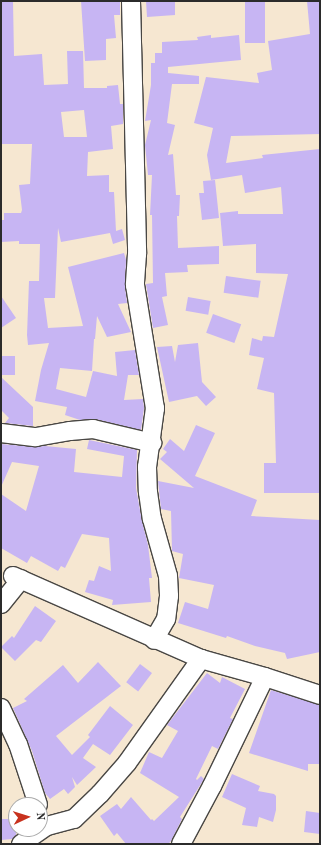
<!DOCTYPE html>
<style>
body{margin:0}
#map{position:relative;width:321px;height:845px;overflow:hidden;background:#f6e7d1;font-family:"Old Standard TT",serif}
div>[style]{position:absolute}
.building>*{inset:0;background:#c7b5f3;transform-origin:0 0}
.roads{filter:drop-shadow(1px 0 #494744) drop-shadow(-1px 0 #494744) drop-shadow(0 1px #494744) drop-shadow(0 -1px #494744)}
.minor>*{height:18px;margin:-9px;padding:0 9px;transform-origin:9px;border-radius:9px;background:#fff}
span{translate:-50% -50%;white-space:nowrap;text-align:center;line-height:1.15;-webkit-text-stroke:3px #fff;paint-order:stroke}
.frame{position:absolute;inset:0;border:2px solid #2b2b2b;pointer-events:none}
.north{position:absolute;left:8px;top:797px;width:40px;height:40px;box-sizing:border-box;background:#fff;border:1px solid #aaa;border-radius:50%;rotate:86deg;font-size:11px;font-weight:700;line-height:16px;text-align:center;color:#2b2b2b}
.north::after{content:'';display:block;margin:auto;width:14px;height:18px;background:#c8321e;clip-path:polygon(50% 0,100% 100%,50% 72%,0 100%)}
</style>
<div id="map">
<div class="building">
<i style="clip-path:polygon(evenodd,1px 1px,13px 1px,14px 56px,42px 54px,44px 85px,68px 84px,67px 51px,83px 51px,84px 88px,107px 88px,107px 86px,118px 85px,120px 104px,123px 104px,123px 124px,111px 126px,113px 149px,88px 152px,87px 176px,109px 175px,109px 192px,114px 192px,116px 231px,122px 229px,125px 240px,113px 244px,110px 233px,61px 242px,58px 228px,55px 298px,44px 298px,48px 328px,83px 326px,68px 267px,124px 253px,126px 260px,125px 287px,127px 303px,118px 304px,131px 332px,107px 337px,97px 316px,95px 339px,94px 339px,92px 371px,60px 368px,56px 389px,86px 397px,93px 371px,117px 376px,115px 352px,135px 350px,139px 375px,128px 375px,124px 400px,143px 399px,144px 408px,141px 430px,95px 419px,80px 420px,65px 415px,67px 407px,35px 401px,41px 370px,49px 343px,28px 345px,27px 335px,29px 281px,39px 281px,40px 244px,19px 244px,19px 241px,1px 242px,1px 220px,4px 220px,4px 213px,21px 213px,22px 210px,19px 185px,30px 184px,32px 144px,1px 144px,1px 1px,84px 110px,87px 137px,64px 137px,61px 112px,84px 110px)"></i>
<i style="clip-path:polygon(81px 1px,120px 1px,120px 15px,114px 15px,116px 38px,106px 39px,106px 60px,85px 61px)"></i>
<i style="clip-path:polygon(146px 1px,175px 1px,175px 15px,147px 17px)"></i>
<i style="left:245px;top:1px;width:20px;height:42px"></i>
<i style="clip-path:polygon(307px 1px,320px 1px,320px 134px,231px 136px,226px 163px,263px 158px,262px 155px,320px 149px,320px 493px,264px 493px,264px 463px,276px 463px,274px 393px,257px 389px,264px 358px,249px 355px,252px 338px,262px 341px,263px 336px,274px 337px,288px 274px,256px 273px,256px 244px,223px 246px,220px 213px,238px 211px,238px 214px,283px 214px,281px 187px,245px 193px,242px 175px,211px 180px,207px 155px,213px 128px,194px 123px,206px 77px,259px 83px,257px 73px,272px 70px,268px 41px,310px 34px)"></i>
<i style="clip-path:polygon(211px 35px,211px 38px,239px 35px,241px 60px,168px 67px,168px 73px,199px 76px,199px 84px,172px 84px,167px 123px,175px 125px,168px 155px,173px 154px,176px 195px,180px 195px,179px 216px,177px 216px,178px 248px,219px 246px,219px 264px,187px 265px,188px 272px,165px 273px,167px 296px,162px 297px,168px 325px,153px 328px,146px 284px,153px 283px,152px 215px,150px 215px,152px 175px,148px 175px,145px 145px,151px 120px,145px 121px,151px 85px,151px 63px,155px 63px,155px 53px,162px 53px,162px 42px,198px 40px,197px 37px)"></i>
<i style="clip-path:polygon(215px 180px,219px 218px,202px 220px,199px 193px,204px 193px,203px 181px)"></i>
<i style="left:226px;top:276px;width:35px;height:17px;rotate:8deg"></i>
<i style="clip-path:polygon(1px 296px,16px 318px,1px 328px)"></i>
<i style="left:188px;top:297px;width:23px;height:14px;rotate:10deg"></i>
<i style="left:213px;top:314px;width:30px;height:20px;rotate:20deg"></i>
<i style="clip-path:polygon(198px 343px,202px 382px,216px 397px,206px 406px,197px 396px,169px 402px,157px 347px,172px 346px,175px 362px,178px 345px)"></i>
<i style="left:1px;top:356px;width:14px;height:19px"></i>
<i style="clip-path:polygon(1px 377px,33px 407px,33px 426px,5px 423px,9px 418px,1px 410px)"></i>
<i style="clip-path:polygon(196px 425px,215px 433px,195px 476px,257px 500px,251px 516px,320px 520px,320px 652px,287px 659px,285px 653px,255px 646px,227px 636px,226px 638px,178px 623px,185px 602px,208px 609px,214px 585px,179px 578px,183px 554px,172px 551px,171px 511px,161px 509px,158px 481px,194px 488px,160px 459px,167px 452px,163px 449px,170px 439px,184px 451px)"></i>
<i style="clip-path:polygon(89px 440px,137px 450px,136px 488px,142px 521px,148px 545px,152px 578px,149px 578px,151px 602px,112px 605px,113px 600px,85px 592px,89px 580px,94px 581px,99px 566px,111px 571px,109px 538px,82px 534px,65px 568px,61px 566px,58px 571px,31px 556px,27px 563px,1px 548px,1px 494px,26px 511px,39px 466px,12px 462px,1px 487px,1px 444px,35px 447px,45px 446px,76px 449px,74px 472px,122px 477px,124px 456px,87px 449px)"></i>
<i style="clip-path:polygon(35px 606px,56px 621px,41px 642px,36px 640px,15px 661px,1px 647px,12px 636px,14px 638px)"></i>
<i style="clip-path:polygon(98px 662px,121px 686px,56px 736px,72px 755px,90px 737px,88px 735px,110px 706px,133px 725px,110px 755px,93px 744px,83px 758px,96px 767px,77px 785px,72px 777px,75px 787px,68px 794px,64px 789px,50px 799px,45px 793px,32px 751px,13px 708px,27px 701px,24px 699px,63px 665px,78px 683px)"></i>
<i style="left:140px;top:664px;width:15px;height:23px;rotate:37deg"></i>
<i style="clip-path:polygon(207px 673px,220px 683px,222px 677px,245px 689px,230px 718px,233px 719px,218px 749px,212px 746px,196px 779px,197px 780px,201px 776px,204px 779px,180px 817px,182px 819px,171px 841px,168px 844px,126px 844px,117px 833px,114px 836px,100px 816px,117px 804px,121px 809px,131px 797px,151px 820px,152px 819px,154px 821px,179px 797px,140px 773px,149px 752px,162px 758px,178px 731px,167px 725px)"></i>
<i style="clip-path:polygon(271px 690px,320px 705px,320px 764px,308px 764px,308px 771px,249px 753px)"></i>
<i style="clip-path:polygon(232px 774px,260px 786px,258px 791px,274px 794px,276px 796px,276px 810px,273px 822px,259px 817px,257px 827px,242px 825px,246px 808px,222px 797px)"></i>
<i style="clip-path:polygon(306px 811px,320px 813px,320px 834px,304px 832px)"></i>
<i style="clip-path:polygon(1px 819px,16px 819px,16px 835px,12px 839px,1px 840px)"></i>
</div>
<div class="roads">
<div class="minor">
<i style="left:131px;top:1px;width:253px;rotate:88.6deg"></i>
<i style="left:137px;top:254px;width:31px;rotate:94deg"></i>
<i style="left:135px;top:285px;width:125px;rotate:80.8deg"></i>
<i style="left:155px;top:408px;width:60px;rotate:97.7deg"></i>
<i style="left:147px;top:467px;width:25px;rotate:88deg"></i>
<i style="left:148px;top:492px;width:27px;rotate:82deg"></i>
<i style="left:152px;top:519px;width:59px;rotate:74.3deg"></i>
<i style="left:168px;top:576px;width:20px;rotate:87deg"></i>
<i style="left:169px;top:596px;width:23px;rotate:97deg"></i>
<i style="left:166px;top:619px;width:24px;rotate:120deg"></i>
<i style="left:1px;top:433px;width:35px;rotate:7deg"></i>
<i style="left:36px;top:437px;width:35px;rotate:-10deg"></i>
<i style="left:70px;top:431px;width:23px;rotate:-5deg"></i>
<i style="left:93px;top:429px;width:61px;rotate:13.3deg"></i>
<i style="left:13px;top:576px;width:206px;rotate:23.8deg"></i>
<i style="left:201px;top:659px;width:66px;rotate:15.7deg"></i>
<i style="left:265px;top:677px;width:58px;rotate:18.1deg"></i>
<i style="left:1px;top:604px;width:32px;rotate:-51deg"></i>
<i style="left:1px;top:708px;width:40px;rotate:65deg"></i>
<i style="left:18px;top:744px;width:64px;rotate:71.8deg"></i>
<i style="left:21px;top:844px;width:32px;rotate:-35deg"></i>
<i style="left:47px;top:826px;width:28px;rotate:-15deg"></i>
<i style="left:74px;top:819px;width:36px;rotate:-44deg"></i>
<i style="left:100px;top:794px;width:41px;rotate:-48.9deg"></i>
<i style="left:127px;top:763px;width:128px;rotate:-54.6deg"></i>
<i style="left:181px;top:844px;width:66px;rotate:-61.9deg"></i>
<i style="left:212px;top:786px;width:121px;rotate:-64.1deg"></i>
</div>
</div>
<div class="frame"></div>
<div class="north">N</div>
</div>
